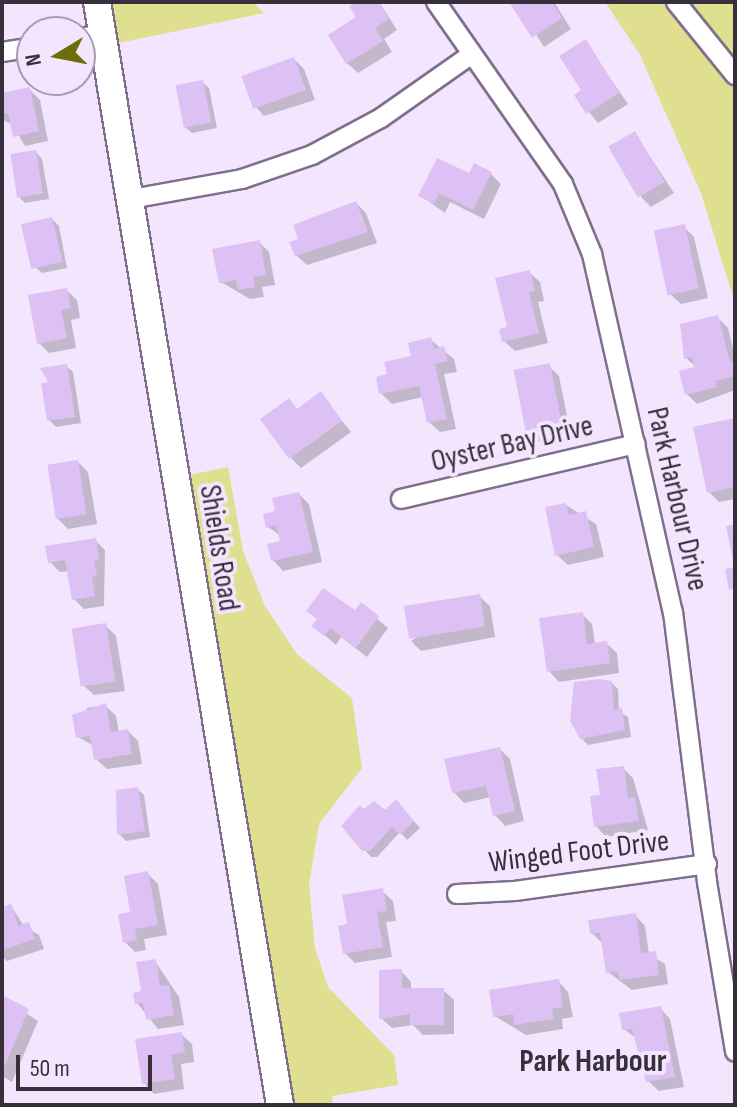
<!DOCTYPE html>
<style>
body{margin:0}
#map{position:relative;width:737px;height:1107px;overflow:hidden;background:#f3e5fe;font-family:"Sofia Sans Condensed",sans-serif}
div>[style]{position:absolute}
.green>*{inset:0;background:#e0de8f}
.shadow>*{inset:0;background:#0003}
.building>*{inset:0;background:#dec1f4;transform-origin:0 0}
.roads{filter:drop-shadow(2px 0 #7f6f8b) drop-shadow(-2px 0 #7f6f8b) drop-shadow(0 2px #7f6f8b) drop-shadow(0 -2px #7f6f8b)}
.minor>*{height:18px;margin:-9px;padding:0 9px;transform-origin:9px;border-radius:9px;background:#fff}
.secondary>*{height:26px;margin:-13px;padding:0 13px;transform-origin:13px;border-radius:13px;background:#fff}
span{translate:-50% -50%;white-space:nowrap;text-align:center;line-height:1.15;-webkit-text-stroke:8px #f3e5fe;paint-order:stroke}
.street-label{font-size:30px;color:#37303c}
.neighbourhood-label{font-size:32px;color:#37303c;font-weight:700}
.frame{position:absolute;inset:0;border:4px solid #37303c;pointer-events:none}
.north{position:absolute;left:16px;top:16px;width:80px;height:80px;box-sizing:border-box;background:#f3e5fe;border:2px solid #a89db0;border-radius:50%;rotate:260deg;font-size:22px;font-weight:700;line-height:32px;text-align:center;color:#37303c}
.north::after{content:'';display:block;margin:auto;width:28px;height:36px;background:#706c0a;clip-path:polygon(50% 0,100% 100%,50% 72%,0 100%)}
.scale{position:absolute;left:16px;top:1055px;width:136px;height:36px;box-sizing:border-box;border:4px solid #37303c;border-top:0;padding-left:10px;font-size:24px;line-height:28px;white-space:nowrap;color:#37303c;-webkit-text-stroke:6px #f3e5fe;paint-order:stroke}
</style>
<div id="map">
<div class="green">
<i style="clip-path:polygon(97px 2px,253px 2px,264px 13px,104px 46px)"></i>
<i style="clip-path:polygon(605px 2px,735px 2px,735px 303px,701px 193px,639px 53px)"></i>
<i style="clip-path:polygon(228px 467px,243px 551px,265px 606px,297px 654px,352px 698px,362px 768px,319px 824px,309px 884px,315px 948px,328px 987px,394px 1055px,398px 1085px,332px 1096px,333px 1105px,280px 1105px,175px 478px)"></i>
</div>
<div class="shadow">
<i style="clip-path:polygon(359px 2px,379px 2px,397px 30px,384px 39px,392px 52px,358px 73px,347px 63px)"></i>
<i style="clip-path:polygon(515px 2px,554px 2px,571px 29px,544px 47px)"></i>
<i style="clip-path:polygon(585px 42px,628px 104px,598px 123px,576px 96px,584px 91px)"></i>
<i style="clip-path:polygon(294px 59px,304px 69px,315px 100px,264px 116px,254px 105px)"></i>
<i style="clip-path:polygon(202px 82px,209px 88px,217px 128px,192px 133px,185px 127px)"></i>
<i style="clip-path:polygon(29px 89px,40px 100px,48px 141px,25px 146px,12px 124px,2px 120px,2px 95px)"></i>
<i style="clip-path:polygon(635px 134px,674px 193px,651px 207px,641px 197px)"></i>
<i style="clip-path:polygon(36px 152px,42px 159px,49px 199px,25px 203px,18px 196px)"></i>
<i style="clip-path:polygon(490px 173px,501px 184px,484px 219px,450px 202px,445px 213px,421px 196px)"></i>
<i style="clip-path:polygon(356px 203px,366px 213px,377px 243px,307px 265px,296px 255px)"></i>
<i style="clip-path:polygon(52px 219px,59px 226px,67px 268px,42px 273px,35px 267px)"></i>
<i style="clip-path:polygon(684px 227px,694px 237px,708px 298px,681px 304px,670px 294px)"></i>
<i style="clip-path:polygon(259px 242px,269px 252px,275px 285px,262px 287px,264px 297px,250px 299px,221px 282px)"></i>
<i style="clip-path:polygon(529px 272px,540px 282px,544px 301px,538px 302px,548px 343px,515px 351px,504px 341px)"></i>
<i style="clip-path:polygon(66px 290px,77px 300px,80px 318px,71px 320px,76px 348px,49px 353px,39px 343px)"></i>
<i style="clip-path:polygon(717px 317px,728px 328px,735px 357px,735px 390px,697px 404px,687px 394px,697px 368px,686px 358px)"></i>
<i style="clip-path:polygon(431px 340px,454px 359px,457px 372px,444px 374px,456px 429px,440px 432px,429px 422px,423px 397px,392px 404px,381px 393px,389px 376px)"></i>
<i style="clip-path:polygon(66px 366px,73px 372px,81px 423px,56px 427px,49px 420px,50px 383px)"></i>
<i style="clip-path:polygon(549px 366px,559px 376px,571px 436px,538px 442px,528px 432px)"></i>
<i style="clip-path:polygon(320px 394px,351px 432px,301px 468px,291px 458px,298px 410px)"></i>
<i style="clip-path:polygon(735px 420px,735px 499px,719px 502px,709px 492px)"></i>
<i style="clip-path:polygon(78px 462px,88px 472px,97px 524px,68px 529px,57px 518px)"></i>
<i style="clip-path:polygon(299px 494px,309px 504px,322px 562px,283px 571px,273px 560px,281px 536px,268px 527px)"></i>
<i style="clip-path:polygon(566px 505px,596px 524px,604px 557px,568px 565px,557px 555px)"></i>
<i style="clip-path:polygon(95px 540px,105px 550px,104px 606px,84px 609px,74px 599px,69px 571px,60px 572px,50px 562px)"></i>
<i style="clip-path:polygon(479px 596px,490px 606px,495px 637px,421px 651px,411px 641px)"></i>
<i style="clip-path:polygon(361px 605px,388px 628px,367px 657px,341px 637px,336px 645px,314px 626px,356px 612px)"></i>
<i style="clip-path:polygon(582px 614px,592px 624px,595px 644px,606px 643px,617px 653px,619px 673px,559px 682px,549px 671px)"></i>
<i style="clip-path:polygon(105px 625px,116px 636px,125px 691px,94px 695px,83px 685px)"></i>
<i style="clip-path:polygon(612px 683px,618px 689px,619px 711px,628px 717px,631px 737px,588px 745px,582px 739px)"></i>
<i style="clip-path:polygon(105px 705px,116px 716px,119px 732px,128px 731px,138px 741px,142px 764px,107px 769px,96px 759px,94px 746px,78px 737px,87px 708px)"></i>
<i style="clip-path:polygon(500px 749px,510px 759px,524px 821px,505px 826px,495px 815px,491px 797px,464px 803px,454px 792px)"></i>
<i style="clip-path:polygon(623px 768px,633px 778px,648px 830px,606px 837px,596px 826px,602px 797px)"></i>
<i style="clip-path:polygon(137px 789px,144px 795px,150px 837px,126px 841px,119px 834px)"></i>
<i style="clip-path:polygon(402px 808px,420px 828px,407px 840px,400px 832px,377px 857px,371px 857px,364px 849px,364px 811px)"></i>
<i style="clip-path:polygon(148px 874px,158px 884px,167px 935px,144px 939px,146px 950px,135px 952px,125px 942px)"></i>
<i style="clip-path:polygon(382px 891px,393px 901px,396px 921px,386px 922px,392px 957px,355px 963px,345px 953px,349px 926px)"></i>
<i style="clip-path:polygon(11px 906px,24px 926px,39px 935px,44px 949px,7px 961px,2px 956px,2px 909px)"></i>
<i style="clip-path:polygon(635px 915px,645px 926px,649px 954px,665px 964px,668px 984px,632px 990px,608px 972px,602px 943px,592px 933px)"></i>
<i style="clip-path:polygon(155px 961px,179px 997px,184px 1025px,158px 1029px,137px 1003px)"></i>
<i style="clip-path:polygon(401px 971px,411px 982px,411px 990px,443px 990px,454px 1000px,454px 1034px,423px 1035px,413px 1025px,392px 1028px,381px 1018px)"></i>
<i style="clip-path:polygon(558px 981px,568px 992px,573px 1017px,562px 1019px,563px 1029px,526px 1035px,495px 1016px)"></i>
<i style="clip-path:polygon(2px 997px,38px 1021px,12px 1082px,2px 1076px)"></i>
<i style="clip-path:polygon(660px 1008px,670px 1019px,684px 1087px,659px 1091px,648px 1081px,637px 1039px,624px 1029px)"></i>
<i style="clip-path:polygon(181px 1034px,192px 1044px,194px 1062px,181px 1064px,184px 1089px,154px 1094px,144px 1083px)"></i>
</div>
<div class="building">
<i style="clip-path:polygon(356px 2px,378px 2px,389px 19px,375px 28px,383px 41px,346px 64px,328px 35px,356px 17px,349px 6px)"></i>
<i style="clip-path:polygon(509px 2px,552px 2px,562px 18px,532px 38px)"></i>
<i style="clip-path:polygon(586px 39px,619px 93px,586px 114px,574px 95px,581px 90px,559px 56px)"></i>
<i style="left:294px;top:57px;width:35px;height:56px;rotate:70deg"></i>
<i style="left:203px;top:80px;width:43px;height:28px;rotate:79deg"></i>
<i style="clip-path:polygon(30px 87px,39px 131px,13px 137px,8px 113px,2px 114px,2px 93px)"></i>
<i style="left:635px;top:131px;width:59px;height:31px;rotate:60deg"></i>
<i style="left:36px;top:150px;width:44px;height:26px;rotate:81deg"></i>
<i style="clip-path:polygon(437px 158px,469px 173px,474px 163px,492px 172px,473px 210px,439px 193px,434px 204px,418px 196px)"></i>
<i style="clip-path:polygon(356px 201px,368px 232px,295px 256px,289px 242px,298px 239px,293px 225px)"></i>
<i style="left:52px;top:217px;width:46px;height:32px;rotate:77deg"></i>
<i style="left:685px;top:224px;width:66px;height:32px;rotate:78deg"></i>
<i style="clip-path:polygon(260px 240px,266px 275px,253px 277px,255px 287px,238px 290px,236px 280px,219px 283px,212px 249px)"></i>
<i style="clip-path:polygon(530px 270px,535px 291px,529px 292px,539px 333px,502px 342px,499px 329px,507px 327px,495px 278px)"></i>
<i style="clip-path:polygon(67px 288px,71px 308px,61px 310px,67px 338px,37px 344px,28px 295px)"></i>
<i style="clip-path:polygon(718px 315px,730px 362px,735px 360px,735px 376px,715px 381px,717px 387px,685px 395px,679px 371px,694px 367px,692px 357px,684px 359px,680px 324px)"></i>
<i style="clip-path:polygon(431px 337px,434px 349px,444px 346px,448px 361px,435px 364px,447px 419px,427px 423px,419px 386px,379px 394px,376px 377px,387px 374px,384px 362px,411px 356px,408px 343px)"></i>
<i style="left:550px;top:363px;width:64px;height:37px;rotate:79deg"></i>
<i style="clip-path:polygon(67px 364px,75px 417px,47px 421px,41px 383px,48px 382px,40px 368px)"></i>
<i style="clip-path:polygon(321px 391px,342px 421px,289px 459px,260px 419px,289px 398px,297px 409px)"></i>
<i style="clip-path:polygon(735px 418px,735px 487px,707px 493px,693px 427px)"></i>
<i style="left:78px;top:460px;width:55px;height:31px;rotate:81deg"></i>
<i style="clip-path:polygon(299px 492px,313px 552px,271px 561px,267px 544px,280px 541px,276px 525px,266px 528px,263px 514px,275px 511px,272px 498px)"></i>
<i style="clip-path:polygon(566px 503px,569px 515px,586px 511px,594px 547px,555px 556px,545px 507px)"></i>
<i style="clip-path:polygon(735px 524px,735px 565px,734px 565px,726px 526px)"></i>
<i style="clip-path:polygon(96px 538px,99px 560px,94px 561px,97px 575px,92px 576px,95px 596px,72px 600px,65px 560px,48px 563px,45px 546px)"></i>
<i style="clip-path:polygon(735px 567px,735px 588px,729px 590px,725px 569px)"></i>
<i style="clip-path:polygon(323px 588px,355px 610px,361px 602px,379px 616px,356px 648px,330px 628px,324px 636px,311px 626px,317px 619px,306px 611px)"></i>
<i style="left:480px;top:594px;width:33px;height:77px;rotate:81deg"></i>
<i style="clip-path:polygon(583px 612px,587px 644px,607px 641px,610px 663px,547px 672px,539px 618px)"></i>
<i style="left:106px;top:623px;width:59px;height:35px;rotate:81deg"></i>
<i style="clip-path:polygon(600px 679px,612px 681px,614px 710px,622px 708px,625px 730px,580px 739px,570px 721px,574px 682px)"></i>
<i style="clip-path:polygon(106px 703px,111px 732px,128px 729px,132px 754px,94px 760px,90px 736px,76px 738px,72px 715px)"></i>
<i style="clip-path:polygon(500px 747px,515px 811px,493px 816px,486px 786px,452px 793px,444px 759px)"></i>
<i style="clip-path:polygon(624px 766px,628px 798px,635px 797px,639px 821px,594px 827px,590px 796px,600px 795px,596px 769px)"></i>
<i style="clip-path:polygon(138px 787px,145px 831px,117px 835px,116px 790px)"></i>
<i style="clip-path:polygon(396px 799px,414px 821px,400px 835px,392px 827px,370px 851px,362px 851px,341px 826px,360px 805px,364px 809px,374px 801px,385px 810px)"></i>
<i style="clip-path:polygon(148px 871px,158px 925px,135px 929px,137px 940px,123px 943px,118px 914px,130px 912px,124px 876px)"></i>
<i style="clip-path:polygon(383px 888px,387px 911px,377px 912px,383px 947px,343px 954px,338px 926px,347px 924px,342px 895px)"></i>
<i style="clip-path:polygon(11px 904px,18px 926px,29px 922px,35px 939px,2px 950px,2px 907px)"></i>
<i style="clip-path:polygon(636px 913px,641px 953px,656px 951px,659px 975px,620px 980px,618px 972px,606px 973px,600px 933px,590px 934px,588px 920px)"></i>
<i style="clip-path:polygon(156px 959px,160px 986px,169px 985px,174px 1015px,146px 1020px,143px 1003px,135px 1004px,133px 993px,141px 991px,136px 962px)"></i>
<i style="clip-path:polygon(402px 969px,402px 988px,444px 988px,444px 1025px,410px 1025px,410px 1014px,379px 1019px,379px 970px)"></i>
<i style="clip-path:polygon(559px 979px,563px 1007px,552px 1009px,554px 1019px,514px 1025px,513px 1014px,493px 1017px,489px 990px)"></i>
<i style="clip-path:polygon(2px 995px,29px 1009px,2px 1072px)"></i>
<i style="clip-path:polygon(661px 1006px,675px 1077px,646px 1082px,632px 1029px,622px 1030px,619px 1013px)"></i>
<i style="clip-path:polygon(182px 1032px,185px 1052px,171px 1055px,175px 1079px,142px 1084px,135px 1039px)"></i>
</div>
<div class="roads">
<div class="minor">
<i style="left:436px;top:2px;width:222px;rotate:55.1deg"></i>
<i style="left:563px;top:184px;width:76px;rotate:67.5deg"></i>
<i style="left:592px;top:254px;width:367px;rotate:77.3deg"></i>
<i style="left:673px;top:612px;width:272px;rotate:82.8deg"></i>
<i style="left:707px;top:882px;width:172px;rotate:80.6deg"></i>
<i style="left:676px;top:2px;width:94px;rotate:51.1deg"></i>
<i style="left:80px;top:38px;width:22px;rotate:-10deg"></i>
<i style="left:2px;top:52px;width:30px;rotate:-9deg"></i>
<i style="left:131px;top:199px;width:113px;rotate:-10.2deg"></i>
<i style="left:242px;top:179px;width:74px;rotate:-18.9deg"></i>
<i style="left:312px;top:155px;width:78px;rotate:-28.2deg"></i>
<i style="left:381px;top:118px;width:111px;rotate:-35.1deg"></i>
<i style="left:401px;top:499px;width:241px;rotate:-13.2deg"></i>
<i style="left:457px;top:894px;width:58px;rotate:-3deg"></i>
<i style="left:515px;top:891px;width:194px;rotate:-8deg"></i>
</div>
<div class="secondary">
<i style="left:97px;top:2px;width:1118px;rotate:80.58deg"></i>
</div>
</div>
<div class="street-label">
<span style="left:512px;top:444px;rotate:-13deg">Oyster Bay Drive</span>
<span style="left:677px;top:499px;rotate:77deg">Park Harbour Drive</span>
<span style="left:219px;top:548px;rotate:81deg">Shields Road</span>
<span style="left:579px;top:852px;rotate:-7deg">Winged Foot Drive</span>
</div>
<div class="neighbourhood-label">
<span style="left:593px;top:1062px">Park Harbour</span>
</div>
<div class="frame"></div>
<div class="north">N</div>
<div class="scale">50 m</div>
</div>
